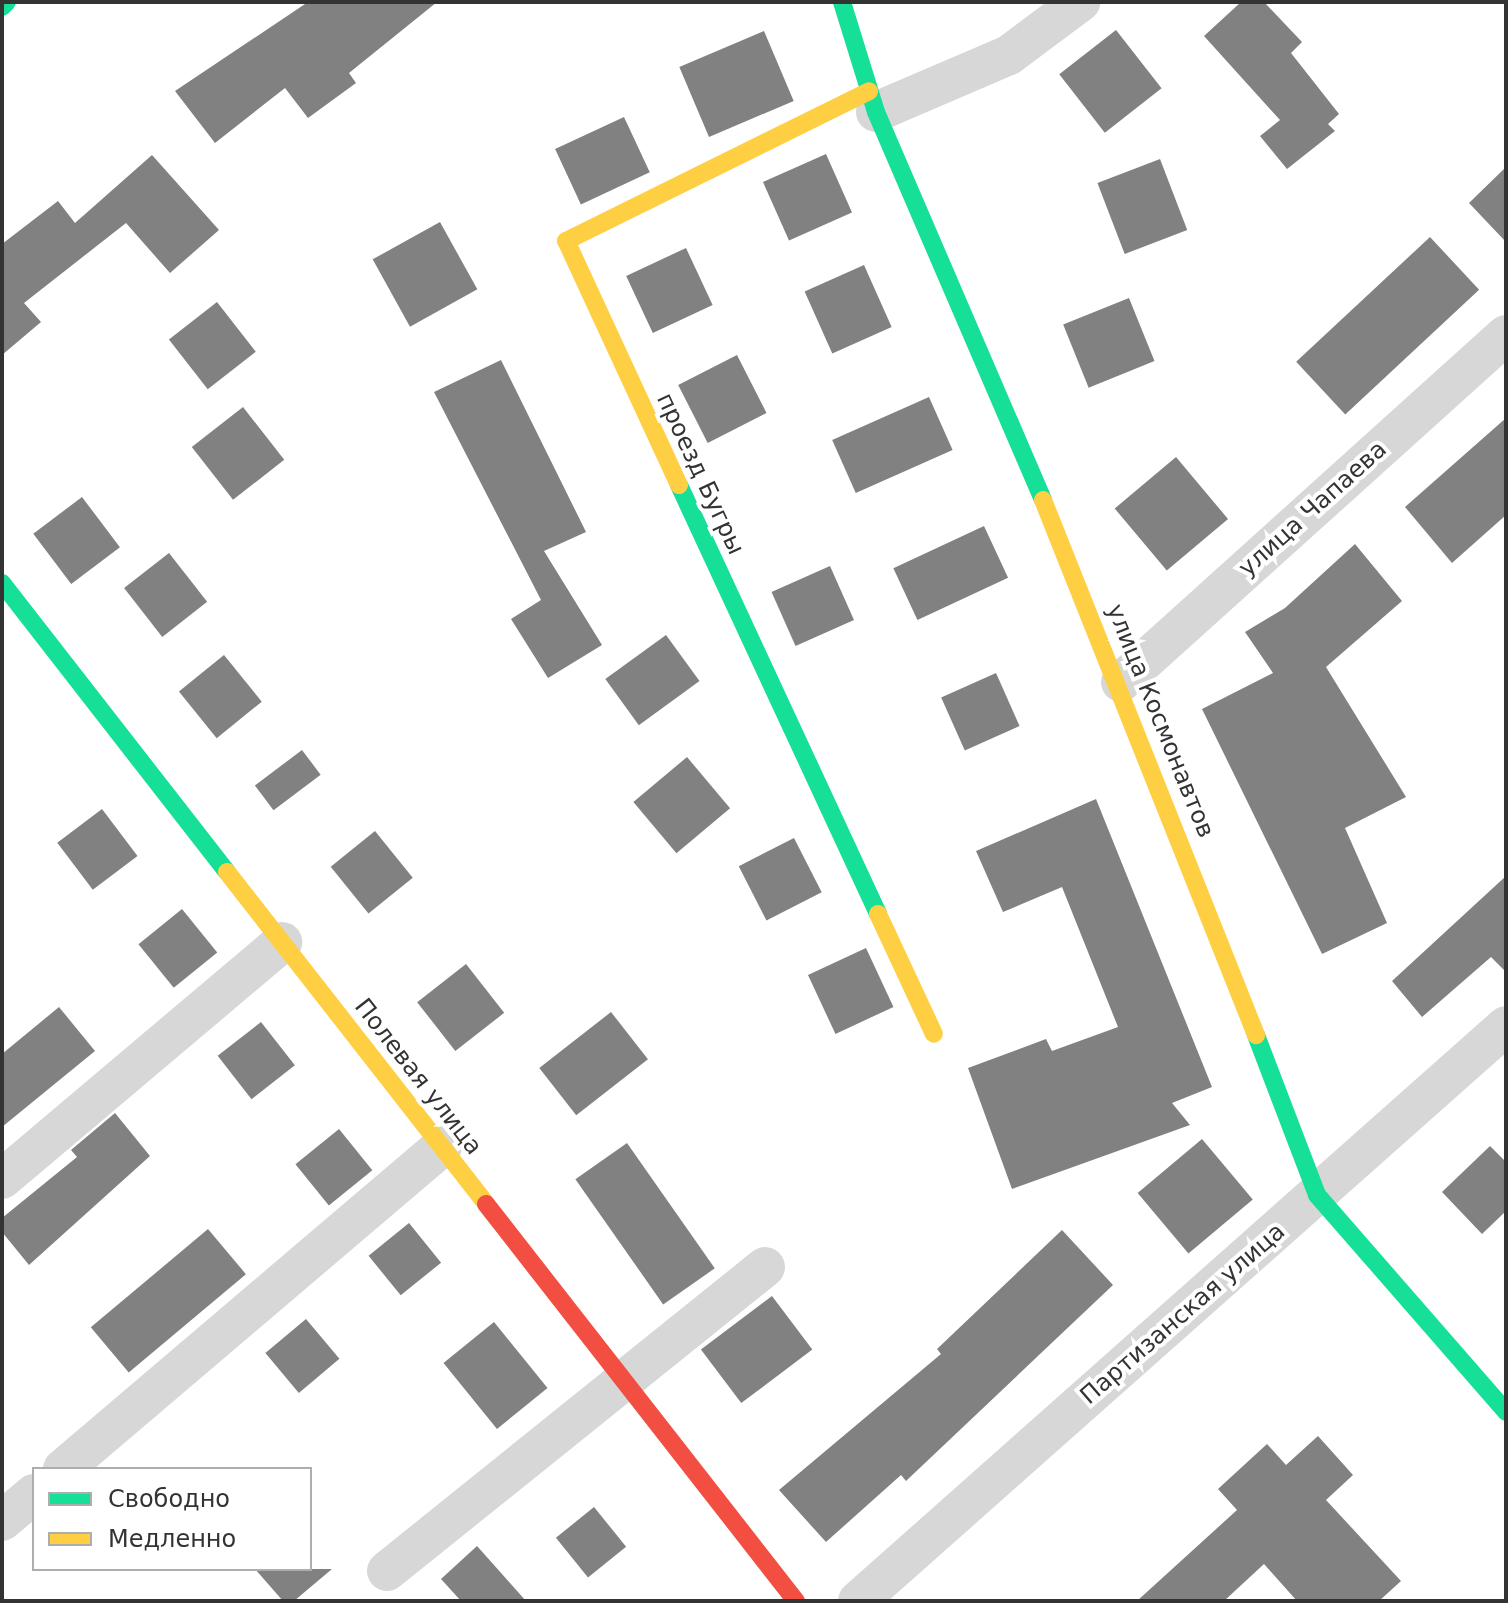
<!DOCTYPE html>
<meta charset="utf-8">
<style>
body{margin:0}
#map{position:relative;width:1508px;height:1603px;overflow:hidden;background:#fff;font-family:"DejaVu Sans",sans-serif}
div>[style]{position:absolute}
.building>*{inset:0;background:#818181;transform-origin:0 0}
.street>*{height:40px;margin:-20px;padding:0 20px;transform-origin:20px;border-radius:20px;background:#d7d7d7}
.fast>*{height:18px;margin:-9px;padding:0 9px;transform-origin:9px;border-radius:9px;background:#16e098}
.slow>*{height:18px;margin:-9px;padding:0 9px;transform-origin:9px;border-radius:9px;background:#ffcf43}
.jam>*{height:18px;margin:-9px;padding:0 9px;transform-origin:9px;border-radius:9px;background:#f24e42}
span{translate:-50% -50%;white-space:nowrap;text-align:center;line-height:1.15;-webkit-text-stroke:8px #fff;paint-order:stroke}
.street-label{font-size:24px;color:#333}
.frame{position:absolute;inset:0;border:4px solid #333;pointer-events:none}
.legend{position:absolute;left:32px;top:1467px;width:280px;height:104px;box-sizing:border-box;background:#fff;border:2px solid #adadad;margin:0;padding:10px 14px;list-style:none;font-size:24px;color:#333}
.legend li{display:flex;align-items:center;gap:16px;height:40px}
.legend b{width:40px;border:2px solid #adadad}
</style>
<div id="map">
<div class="building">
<i style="clip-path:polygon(308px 2px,437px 2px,349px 73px,356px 83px,308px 118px,285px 88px,215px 143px,175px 91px)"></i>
<i style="clip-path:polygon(1241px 2px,1264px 2px,1302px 42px,1291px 53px,1339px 114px,1328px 124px,1335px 131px,1287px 169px,1260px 136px,1280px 120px,1204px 36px)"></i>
<i style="left:1116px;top:30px;width:74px;height:72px;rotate:52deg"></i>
<i style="left:764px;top:31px;width:76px;height:92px;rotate:67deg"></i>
<i style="left:624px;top:117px;width:61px;height:76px;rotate:65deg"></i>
<i style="left:826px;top:154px;width:64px;height:69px;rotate:66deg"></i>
<i style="clip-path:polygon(152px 155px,219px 230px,170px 273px,126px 223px,24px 303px,41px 322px,2px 355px,2px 244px,58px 201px,75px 223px)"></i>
<i style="left:1160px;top:159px;width:76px;height:67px;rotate:69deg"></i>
<i style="clip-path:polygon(1506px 167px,1506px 242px,1469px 203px)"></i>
<i style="left:440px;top:222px;width:77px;height:77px;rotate:61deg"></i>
<i style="left:1430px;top:237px;width:72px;height:183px;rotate:47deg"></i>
<i style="left:686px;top:248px;width:63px;height:66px;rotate:65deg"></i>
<i style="left:864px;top:265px;width:68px;height:65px;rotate:66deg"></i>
<i style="left:1129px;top:298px;width:68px;height:71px;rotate:68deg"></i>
<i style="left:217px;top:302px;width:63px;height:61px;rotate:52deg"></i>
<i style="left:737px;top:355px;width:65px;height:66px;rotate:63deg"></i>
<i style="clip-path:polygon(501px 360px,586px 532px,544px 551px,602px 645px,548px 678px,511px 619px,541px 600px,434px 392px)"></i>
<i style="left:929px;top:397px;width:58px;height:106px;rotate:66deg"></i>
<i style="left:243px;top:407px;width:67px;height:65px;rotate:52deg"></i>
<i style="clip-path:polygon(1506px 418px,1506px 515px,1452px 563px,1405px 507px)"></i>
<i style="left:1176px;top:457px;width:81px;height:80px;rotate:50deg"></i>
<i style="left:82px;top:497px;width:63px;height:61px;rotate:53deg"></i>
<i style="left:984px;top:526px;width:57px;height:100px;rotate:65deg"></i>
<i style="clip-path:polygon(1355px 544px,1402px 601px,1326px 667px,1406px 797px,1345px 828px,1387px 923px,1322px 954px,1202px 709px,1273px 673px,1245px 632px,1285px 608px)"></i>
<i style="left:169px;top:553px;width:62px;height:57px;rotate:52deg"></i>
<i style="left:830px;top:566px;width:59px;height:64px;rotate:66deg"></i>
<i style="left:666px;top:635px;width:57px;height:75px;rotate:54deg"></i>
<i style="left:224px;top:655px;width:60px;height:58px;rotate:51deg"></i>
<i style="left:996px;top:673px;width:58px;height:60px;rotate:66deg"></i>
<i style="left:302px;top:750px;width:31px;height:59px;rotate:53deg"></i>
<i style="left:687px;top:757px;width:67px;height:70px;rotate:50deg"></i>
<i style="clip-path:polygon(1096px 799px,1212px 1087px,1172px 1103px,1190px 1125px,1012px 1189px,968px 1068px,1046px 1039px,1052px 1051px,1118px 1027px,1062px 887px,1003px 912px,976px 851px)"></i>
<i style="left:102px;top:809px;width:59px;height:56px;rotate:53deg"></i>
<i style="left:375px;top:831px;width:60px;height:57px;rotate:51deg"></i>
<i style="left:794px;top:838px;width:61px;height:62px;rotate:63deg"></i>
<i style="clip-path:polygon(1506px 876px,1506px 972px,1491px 957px,1422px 1017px,1392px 981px)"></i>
<i style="left:182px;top:909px;width:56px;height:56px;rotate:51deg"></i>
<i style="left:866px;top:948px;width:65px;height:64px;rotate:65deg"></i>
<i style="left:466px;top:964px;width:62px;height:62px;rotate:52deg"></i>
<i style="clip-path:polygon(59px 1007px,95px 1051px,2px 1127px,2px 1054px)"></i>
<i style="left:611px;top:1012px;width:60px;height:91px;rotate:52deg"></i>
<i style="left:261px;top:1022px;width:55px;height:55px;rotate:52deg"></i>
<i style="clip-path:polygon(115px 1113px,150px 1156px,29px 1265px,2px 1232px,2px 1218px,77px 1157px,71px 1150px)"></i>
<i style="left:339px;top:1129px;width:53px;height:56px;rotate:51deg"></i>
<i style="left:1202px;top:1139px;width:79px;height:84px;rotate:50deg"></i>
<i style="left:627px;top:1143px;width:153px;height:63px;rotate:55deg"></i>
<i style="clip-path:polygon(1490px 1146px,1506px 1162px,1506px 1211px,1482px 1234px,1442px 1192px)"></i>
<i style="left:409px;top:1223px;width:51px;height:52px;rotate:51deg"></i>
<i style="left:208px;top:1229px;width:59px;height:153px;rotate:50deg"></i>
<i style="clip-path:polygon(1062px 1230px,1113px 1285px,906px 1481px,901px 1475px,826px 1542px,779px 1490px,941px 1354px,937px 1349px)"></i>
<i style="left:772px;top:1296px;width:67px;height:89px;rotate:53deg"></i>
<i style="left:306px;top:1319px;width:52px;height:53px;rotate:50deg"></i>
<i style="left:494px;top:1322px;width:85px;height:65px;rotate:51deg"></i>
<i style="clip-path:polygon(1318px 1436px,1353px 1475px,1326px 1500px,1401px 1581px,1379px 1601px,1297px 1601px,1264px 1564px,1224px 1601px,1137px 1601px,1237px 1510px,1218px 1489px,1267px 1444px,1286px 1465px)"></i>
<i style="left:594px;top:1507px;width:51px;height:49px;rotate:51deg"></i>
<i style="clip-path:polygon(477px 1546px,526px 1601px,461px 1601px,441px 1579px)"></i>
<i style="clip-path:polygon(255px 1569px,332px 1569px,294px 1601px,283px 1601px)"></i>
</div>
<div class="street">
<i style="left:876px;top:112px;width:145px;rotate:-23.2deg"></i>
<i style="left:1009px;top:55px;width:89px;rotate:-36.7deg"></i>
<i style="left:1121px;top:682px;width:518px;rotate:-42.03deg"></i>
<i style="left:2px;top:1179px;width:367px;rotate:-40.2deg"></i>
<i style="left:63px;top:1469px;width:498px;rotate:-40.4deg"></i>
<i style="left:2px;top:1521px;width:42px;rotate:-40.2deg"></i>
<i style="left:387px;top:1571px;width:485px;rotate:-38.8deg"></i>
<i style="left:858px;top:1601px;width:866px;rotate:-41.58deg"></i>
</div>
<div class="fast">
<i style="left:842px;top:2px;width:115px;rotate:72.8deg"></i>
<i style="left:876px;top:112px;width:422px;rotate:66.7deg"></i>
<i style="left:2px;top:7px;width:7px;rotate:-45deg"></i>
<i style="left:679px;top:485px;width:473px;rotate:65.1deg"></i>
<i style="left:2px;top:583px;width:366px;rotate:52.1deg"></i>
<i style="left:1256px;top:1035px;width:171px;rotate:69.1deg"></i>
<i style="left:1317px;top:1195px;width:288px;rotate:48.9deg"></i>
</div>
<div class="slow">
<i style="left:679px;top:485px;width:269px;rotate:-114.8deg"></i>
<i style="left:566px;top:241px;width:338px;rotate:-26.3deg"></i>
<i style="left:1043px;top:500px;width:576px;rotate:68.29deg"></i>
<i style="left:227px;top:872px;width:421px;rotate:52deg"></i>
<i style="left:878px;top:914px;width:132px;rotate:65deg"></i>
</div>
<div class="jam">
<i style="left:486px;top:1204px;width:504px;rotate:52.02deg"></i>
</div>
<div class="street-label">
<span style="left:700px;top:474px;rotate:65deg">проезд Бугры</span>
<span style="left:1313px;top:509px;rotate:-42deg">улица Чапаева</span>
<span style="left:1160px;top:721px;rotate:68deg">улица Космонавтов</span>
<span style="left:418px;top:1077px;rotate:52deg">Полевая улица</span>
<span style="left:1183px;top:1314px;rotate:-41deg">Партизанская улица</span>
</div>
<div class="frame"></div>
<ul class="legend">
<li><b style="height:10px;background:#16e098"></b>Свободно</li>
<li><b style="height:10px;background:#ffcf43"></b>Медленно</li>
</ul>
</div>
